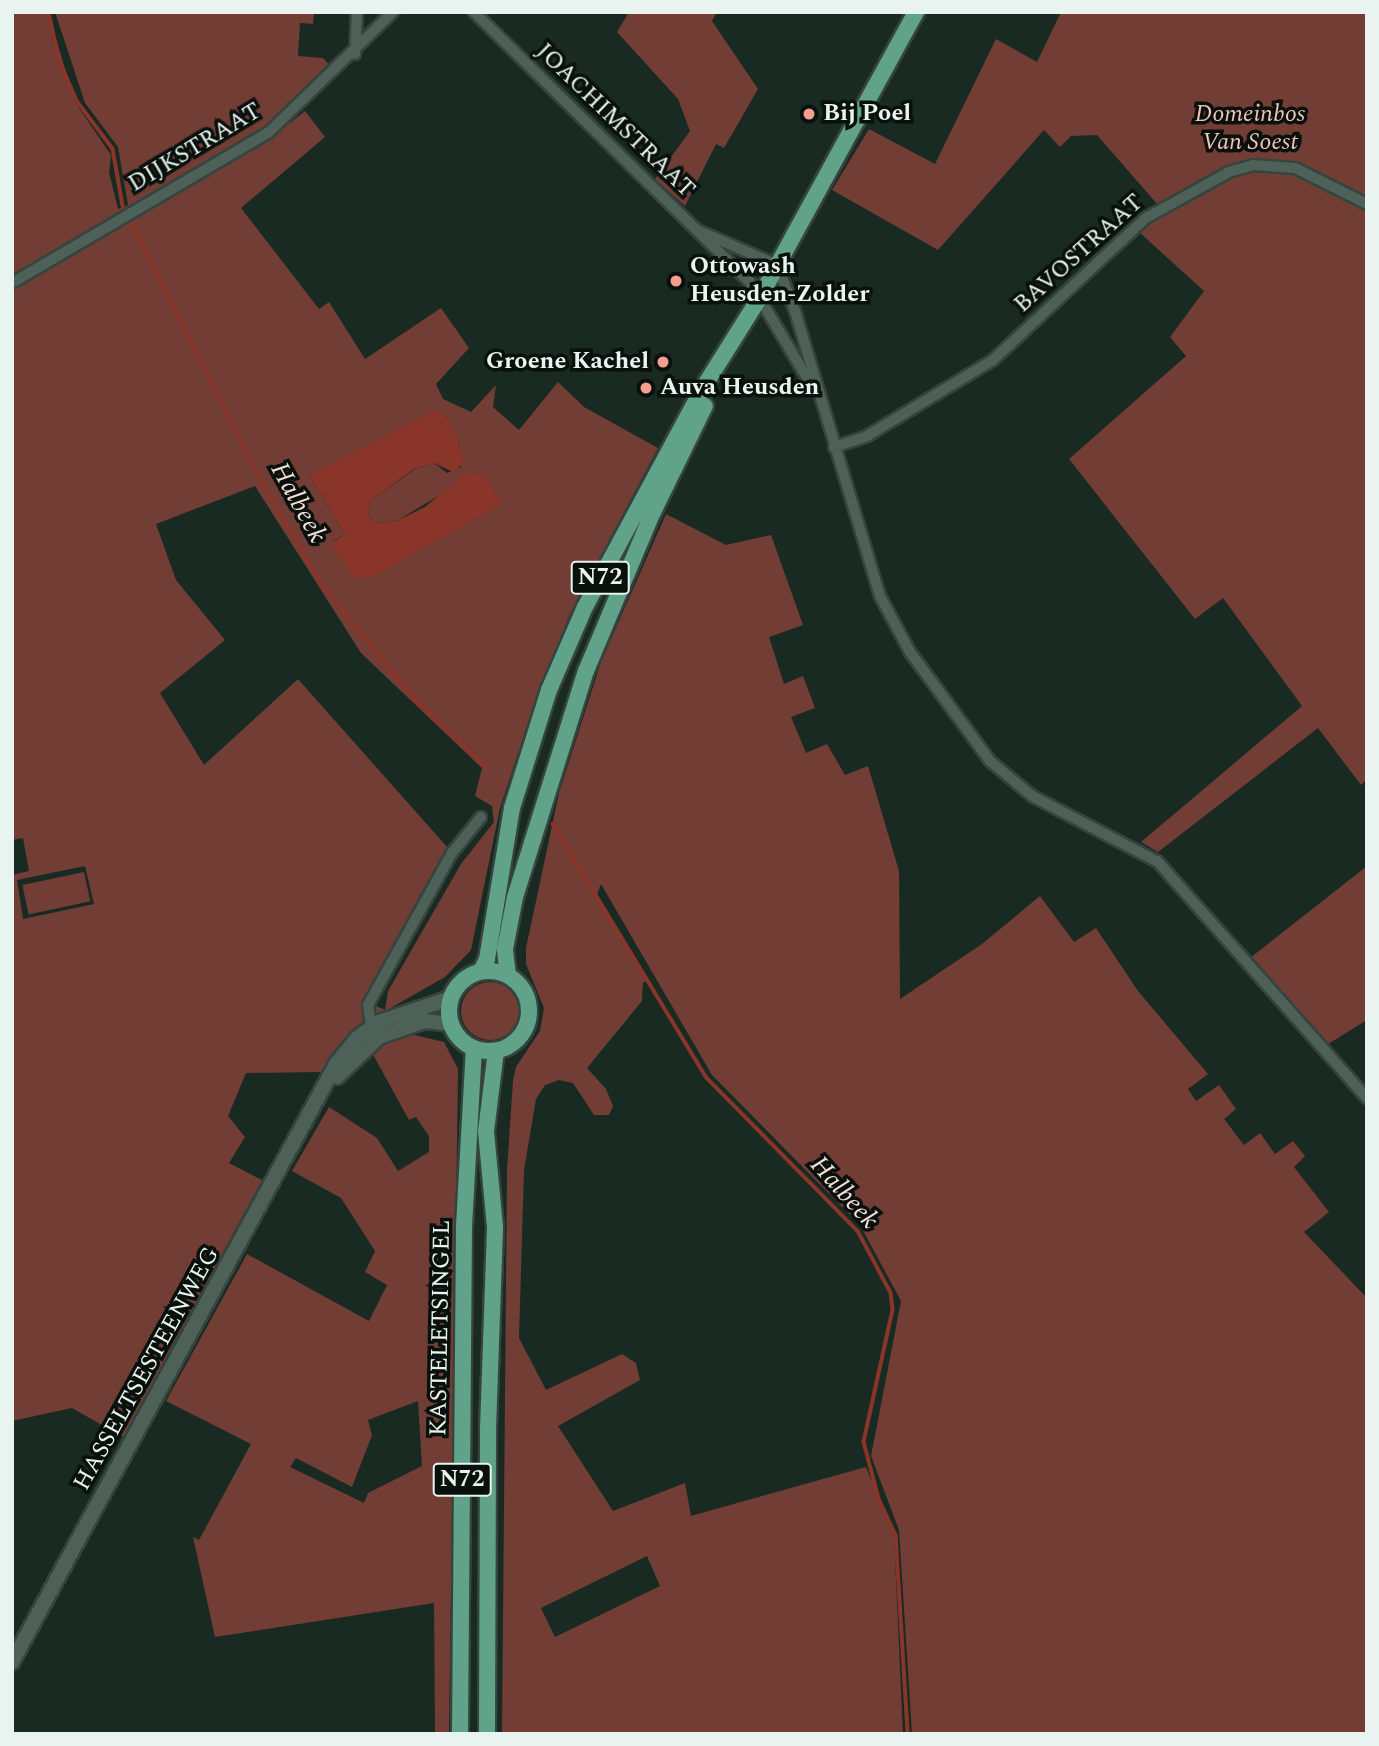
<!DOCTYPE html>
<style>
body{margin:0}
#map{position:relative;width:1379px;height:1746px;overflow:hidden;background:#192a23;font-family:Spectral,serif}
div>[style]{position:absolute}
.green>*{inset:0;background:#723d35;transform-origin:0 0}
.round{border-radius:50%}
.water>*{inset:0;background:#89352a}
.stream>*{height:3.5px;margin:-1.75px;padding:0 1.75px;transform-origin:1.75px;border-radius:1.75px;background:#89352a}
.roads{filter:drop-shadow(2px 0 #36443e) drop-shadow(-2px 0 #36443e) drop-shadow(0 2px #36443e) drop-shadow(0 -2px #36443e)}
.street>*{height:10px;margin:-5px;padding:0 5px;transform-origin:5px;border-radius:5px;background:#4e6159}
.secondary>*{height:14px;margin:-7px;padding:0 7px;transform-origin:7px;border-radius:7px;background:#4e6159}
.primary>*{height:16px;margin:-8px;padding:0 8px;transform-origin:8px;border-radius:8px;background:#60a28a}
.primary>.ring{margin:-8px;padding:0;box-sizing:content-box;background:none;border:16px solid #60a28a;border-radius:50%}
.dots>*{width:19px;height:19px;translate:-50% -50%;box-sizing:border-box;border:4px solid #09110d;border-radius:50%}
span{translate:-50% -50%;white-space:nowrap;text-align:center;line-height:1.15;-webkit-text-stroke:7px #09110d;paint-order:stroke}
.shield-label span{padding:2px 5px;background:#09110d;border:2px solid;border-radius:5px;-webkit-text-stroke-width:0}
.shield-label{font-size:23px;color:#e9f3ef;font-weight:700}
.poi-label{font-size:24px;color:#e9f3ef;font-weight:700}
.left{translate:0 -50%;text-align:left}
.right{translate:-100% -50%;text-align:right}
.park-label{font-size:24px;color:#f4c2b9;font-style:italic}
.street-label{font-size:24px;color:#e9f3ef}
.water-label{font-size:26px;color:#f7ded9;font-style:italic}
.frame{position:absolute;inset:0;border:14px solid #e9f3ef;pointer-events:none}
</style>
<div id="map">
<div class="green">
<i style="clip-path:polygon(evenodd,12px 12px,48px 12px,75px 102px,111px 155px,109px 172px,118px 209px,128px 205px,118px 147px,85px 103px,55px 12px,314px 12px,313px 24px,300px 23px,298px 56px,323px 58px,333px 69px,282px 113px,290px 123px,305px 111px,325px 137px,241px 208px,319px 309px,329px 302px,365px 359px,441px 308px,469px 348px,436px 384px,443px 399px,471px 412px,496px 385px,493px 407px,519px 430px,558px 382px,584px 407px,658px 448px,570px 614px,538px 693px,500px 808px,471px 950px,445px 977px,366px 1022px,321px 1072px,246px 1073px,228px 1116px,245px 1137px,229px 1163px,262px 1180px,123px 1437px,72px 1408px,12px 1421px,12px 875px,29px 871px,23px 838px,12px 840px,12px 12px,444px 415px,459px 442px,461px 467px,447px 473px,434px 463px,415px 469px,370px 501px,368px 517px,378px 523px,398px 520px,445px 492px,501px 504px,445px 535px,334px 541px,345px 534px,309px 475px,444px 415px,12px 12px,255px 486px,361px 653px,482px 768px,475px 796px,492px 806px,494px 822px,461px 864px,388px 991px,385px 1010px,372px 1004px,448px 848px,298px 679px,204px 765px,160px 693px,225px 640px,176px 580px,156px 524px,255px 486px,12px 12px,85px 866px,94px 904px,23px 919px,17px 880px,85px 866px)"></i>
<i style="clip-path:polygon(629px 12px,717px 12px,712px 21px,758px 89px,724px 148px,716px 144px,685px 206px,655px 179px,690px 131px,678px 99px,617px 32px)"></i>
<i style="clip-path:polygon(1061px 12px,1367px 12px,1367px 779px,1361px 785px,1318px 728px,1158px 852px,1141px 842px,1302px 706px,1223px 598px,1195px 619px,1069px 459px,1186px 356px,1170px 337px,1204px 291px,1139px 232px,1165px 213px,1097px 135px,1071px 136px,1060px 147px,1044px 130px,938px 250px,832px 190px,869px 129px,935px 164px,996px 39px,1037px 62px)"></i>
<i style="clip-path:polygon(evenodd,666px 514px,726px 545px,771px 535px,803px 625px,769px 637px,784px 684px,803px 676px,815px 708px,791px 717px,806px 753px,827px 744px,845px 775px,868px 766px,899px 871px,900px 999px,982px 944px,1040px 896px,1074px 942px,1096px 928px,1138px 991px,1208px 1074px,1188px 1089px,1196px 1101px,1219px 1085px,1236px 1109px,1224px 1119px,1244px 1145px,1260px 1133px,1275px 1154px,1293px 1141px,1305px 1156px,1294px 1167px,1329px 1212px,1304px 1232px,1367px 1298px,1367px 1734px,912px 1734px,899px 1530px,871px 1456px,901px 1301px,860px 1225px,712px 1075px,601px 884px,597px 895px,647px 980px,643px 983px,642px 1001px,587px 1068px,606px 1089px,613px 1106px,609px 1115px,594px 1115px,573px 1083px,559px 1080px,545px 1085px,536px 1099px,524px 1170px,519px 1338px,546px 1390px,622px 1354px,636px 1363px,640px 1380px,558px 1426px,613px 1511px,685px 1483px,691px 1516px,866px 1467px,894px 1537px,903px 1734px,502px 1734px,507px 1169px,513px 1081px,516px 1067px,540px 1031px,544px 1008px,526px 964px,526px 948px,559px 793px,601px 662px,666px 514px,647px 1556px,660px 1586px,555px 1637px,541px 1608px,647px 1556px)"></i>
<i style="clip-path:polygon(1367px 866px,1367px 1020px,1325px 1046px,1250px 958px)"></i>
<i style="left:84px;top:872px;width:30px;height:63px;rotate:78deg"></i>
<i class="round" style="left:461px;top:982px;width:58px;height:58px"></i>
<i style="clip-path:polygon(evenodd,414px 1035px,444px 1042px,458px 1069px,449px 1734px,435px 1734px,434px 1603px,215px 1637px,193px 1537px,199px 1540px,251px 1444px,166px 1401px,247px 1254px,369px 1321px,387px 1285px,365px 1272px,375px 1251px,341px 1198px,292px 1171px,329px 1107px,377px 1138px,398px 1171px,429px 1152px,429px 1136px,416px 1117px,409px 1120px,371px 1051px,394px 1039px,414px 1035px,418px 1401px,422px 1466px,368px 1493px,364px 1503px,290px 1467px,296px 1458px,352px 1487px,372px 1435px,368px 1420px,418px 1401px)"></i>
</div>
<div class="water">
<i style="clip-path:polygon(435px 410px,444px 415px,457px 436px,464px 463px,453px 472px,434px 463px,414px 469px,370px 501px,368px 517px,378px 523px,398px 520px,425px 507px,467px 472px,485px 475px,502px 504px,374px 576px,354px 578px,331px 544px,345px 534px,309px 475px)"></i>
</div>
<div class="stream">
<i style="left:49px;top:12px;width:48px;rotate:78deg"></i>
<i style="left:59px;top:59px;width:46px;rotate:66.8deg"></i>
<i style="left:77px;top:101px;width:60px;rotate:53.1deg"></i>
<i style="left:113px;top:149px;width:58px;rotate:80deg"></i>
<i style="left:131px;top:221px;width:298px;rotate:63.3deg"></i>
<i style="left:265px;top:487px;width:110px;rotate:59.9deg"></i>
<i style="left:320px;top:582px;width:156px;rotate:51deg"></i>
<i style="left:418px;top:703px;width:93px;rotate:42.8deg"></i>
<i style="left:553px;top:824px;width:296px;rotate:58.8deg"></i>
<i style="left:706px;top:1077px;width:216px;rotate:45.4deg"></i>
<i style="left:858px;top:1231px;width:70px;rotate:62deg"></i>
<i style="left:891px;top:1293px;width:17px;rotate:83deg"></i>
<i style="left:893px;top:1310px;width:135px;rotate:102.4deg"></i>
<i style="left:864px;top:1442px;width:59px;rotate:75.3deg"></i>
<i style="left:879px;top:1499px;width:40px;rotate:65deg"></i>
<i style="left:896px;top:1535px;width:199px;rotate:86.5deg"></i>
</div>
<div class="roads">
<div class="street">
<i style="left:474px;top:12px;width:386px;rotate:44.4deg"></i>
<i style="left:750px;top:282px;width:123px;rotate:59.3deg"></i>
<i style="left:355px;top:54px;width:42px;rotate:-87.3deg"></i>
<i style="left:697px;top:230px;width:87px;rotate:23.6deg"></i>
<i style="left:777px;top:265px;width:49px;rotate:68.6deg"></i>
<i style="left:795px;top:311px;width:297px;rotate:73.4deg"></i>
<i style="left:880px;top:596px;width:64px;rotate:61.8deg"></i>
<i style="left:910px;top:652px;width:135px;rotate:53.7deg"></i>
<i style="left:990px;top:761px;width:55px;rotate:39.8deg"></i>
<i style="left:1032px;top:796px;width:142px;rotate:27.6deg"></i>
<i style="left:1158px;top:862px;width:315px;rotate:48.5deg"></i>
<i style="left:12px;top:283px;width:297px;rotate:-30.4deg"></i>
<i style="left:268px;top:133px;width:174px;rotate:-44.1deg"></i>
<i style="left:834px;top:447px;width:35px;rotate:-18deg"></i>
<i style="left:867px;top:436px;width:147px;rotate:-31.1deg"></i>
<i style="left:993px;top:360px;width:209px;rotate:-42.9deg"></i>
<i style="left:1146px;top:218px;width:95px;rotate:-29deg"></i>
<i style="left:1229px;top:172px;width:25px;rotate:-16deg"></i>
<i style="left:1253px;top:165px;width:42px;rotate:4.1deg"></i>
<i style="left:1295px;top:168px;width:80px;rotate:26.6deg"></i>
<i style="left:371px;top:1028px;width:23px;rotate:-97deg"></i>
<i style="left:368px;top:1005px;width:174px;rotate:-61.1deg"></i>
<i style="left:452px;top:853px;width:46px;rotate:-51.1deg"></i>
</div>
<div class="secondary">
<i style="left:337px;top:1077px;width:58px;rotate:-43.6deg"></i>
<i style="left:379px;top:1037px;width:49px;rotate:-19.2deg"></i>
<i style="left:425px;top:1021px;width:26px;rotate:7deg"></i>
<i style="left:12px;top:1662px;width:680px;rotate:-61.55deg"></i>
<i style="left:336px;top:1064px;width:33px;rotate:-51deg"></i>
<i style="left:357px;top:1038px;width:27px;rotate:-36deg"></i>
<i style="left:379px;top:1022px;width:76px;rotate:-18.4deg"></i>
</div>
<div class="primary">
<i class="ring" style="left:449px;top:971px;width:64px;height:64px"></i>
<i style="left:481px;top:971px;width:13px;rotate:-63deg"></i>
<i style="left:487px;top:959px;width:153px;rotate:-80.6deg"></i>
<i style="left:512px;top:808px;width:124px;rotate:-72.6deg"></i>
<i style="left:549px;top:690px;width:90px;rotate:-66.6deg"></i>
<i style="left:585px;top:607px;width:249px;rotate:-61.7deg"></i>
<i style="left:703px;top:388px;width:107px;rotate:-57.9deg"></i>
<i style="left:760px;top:297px;width:325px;rotate:-61.3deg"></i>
<i style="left:508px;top:975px;width:26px;rotate:-97deg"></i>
<i style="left:505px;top:949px;width:53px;rotate:-79.1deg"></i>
<i style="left:515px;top:897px;width:237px;rotate:-72.6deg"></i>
<i style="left:586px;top:671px;width:173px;rotate:-67.2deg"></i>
<i style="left:653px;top:512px;width:118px;rotate:-63.9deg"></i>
<i style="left:460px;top:1734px;width:508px;rotate:-89.55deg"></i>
<i style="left:464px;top:1226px;width:178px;rotate:-86.8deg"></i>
<i style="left:487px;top:1734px;width:305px;rotate:-89.8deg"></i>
<i style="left:488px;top:1429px;width:202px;rotate:-88deg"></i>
<i style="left:495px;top:1227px;width:96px;rotate:-95.4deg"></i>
<i style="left:486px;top:1131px;width:81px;rotate:-82.9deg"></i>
</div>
</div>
<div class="dots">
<i style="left:809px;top:114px;background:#f59d8e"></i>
<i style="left:676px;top:281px;background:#f59d8e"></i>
<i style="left:663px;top:362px;background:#f59d8e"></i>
<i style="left:646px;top:388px;background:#f59d8e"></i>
</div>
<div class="shield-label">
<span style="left:600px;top:578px">N72</span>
<span style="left:462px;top:1480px">N72</span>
</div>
<div class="poi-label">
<span class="left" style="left:823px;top:114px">Bij Poel</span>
<span class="left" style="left:690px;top:281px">Ottowash<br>Heusden-Zolder</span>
<span class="right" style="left:649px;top:362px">Groene Kachel</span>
<span class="left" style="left:660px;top:388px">Auva Heusden</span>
</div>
<div class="park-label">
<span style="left:1250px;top:129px">Domeinbos<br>Van Soest</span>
</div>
<div class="street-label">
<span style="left:615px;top:121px;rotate:44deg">JOACHIMSTRAAT</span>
<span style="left:195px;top:148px;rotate:-31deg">DIJKSTRAAT</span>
<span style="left:1079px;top:254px;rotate:-42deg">BAVOSTRAAT</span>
<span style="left:441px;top:1328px;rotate:-89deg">KASTELETSINGEL</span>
<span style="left:147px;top:1369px;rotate:-61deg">HASSELTSESTEENWEG</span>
</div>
<div class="water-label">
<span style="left:298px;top:503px;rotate:61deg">Halbeek</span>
<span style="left:844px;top:1193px;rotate:48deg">Halbeek</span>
</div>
<div class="frame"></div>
</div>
